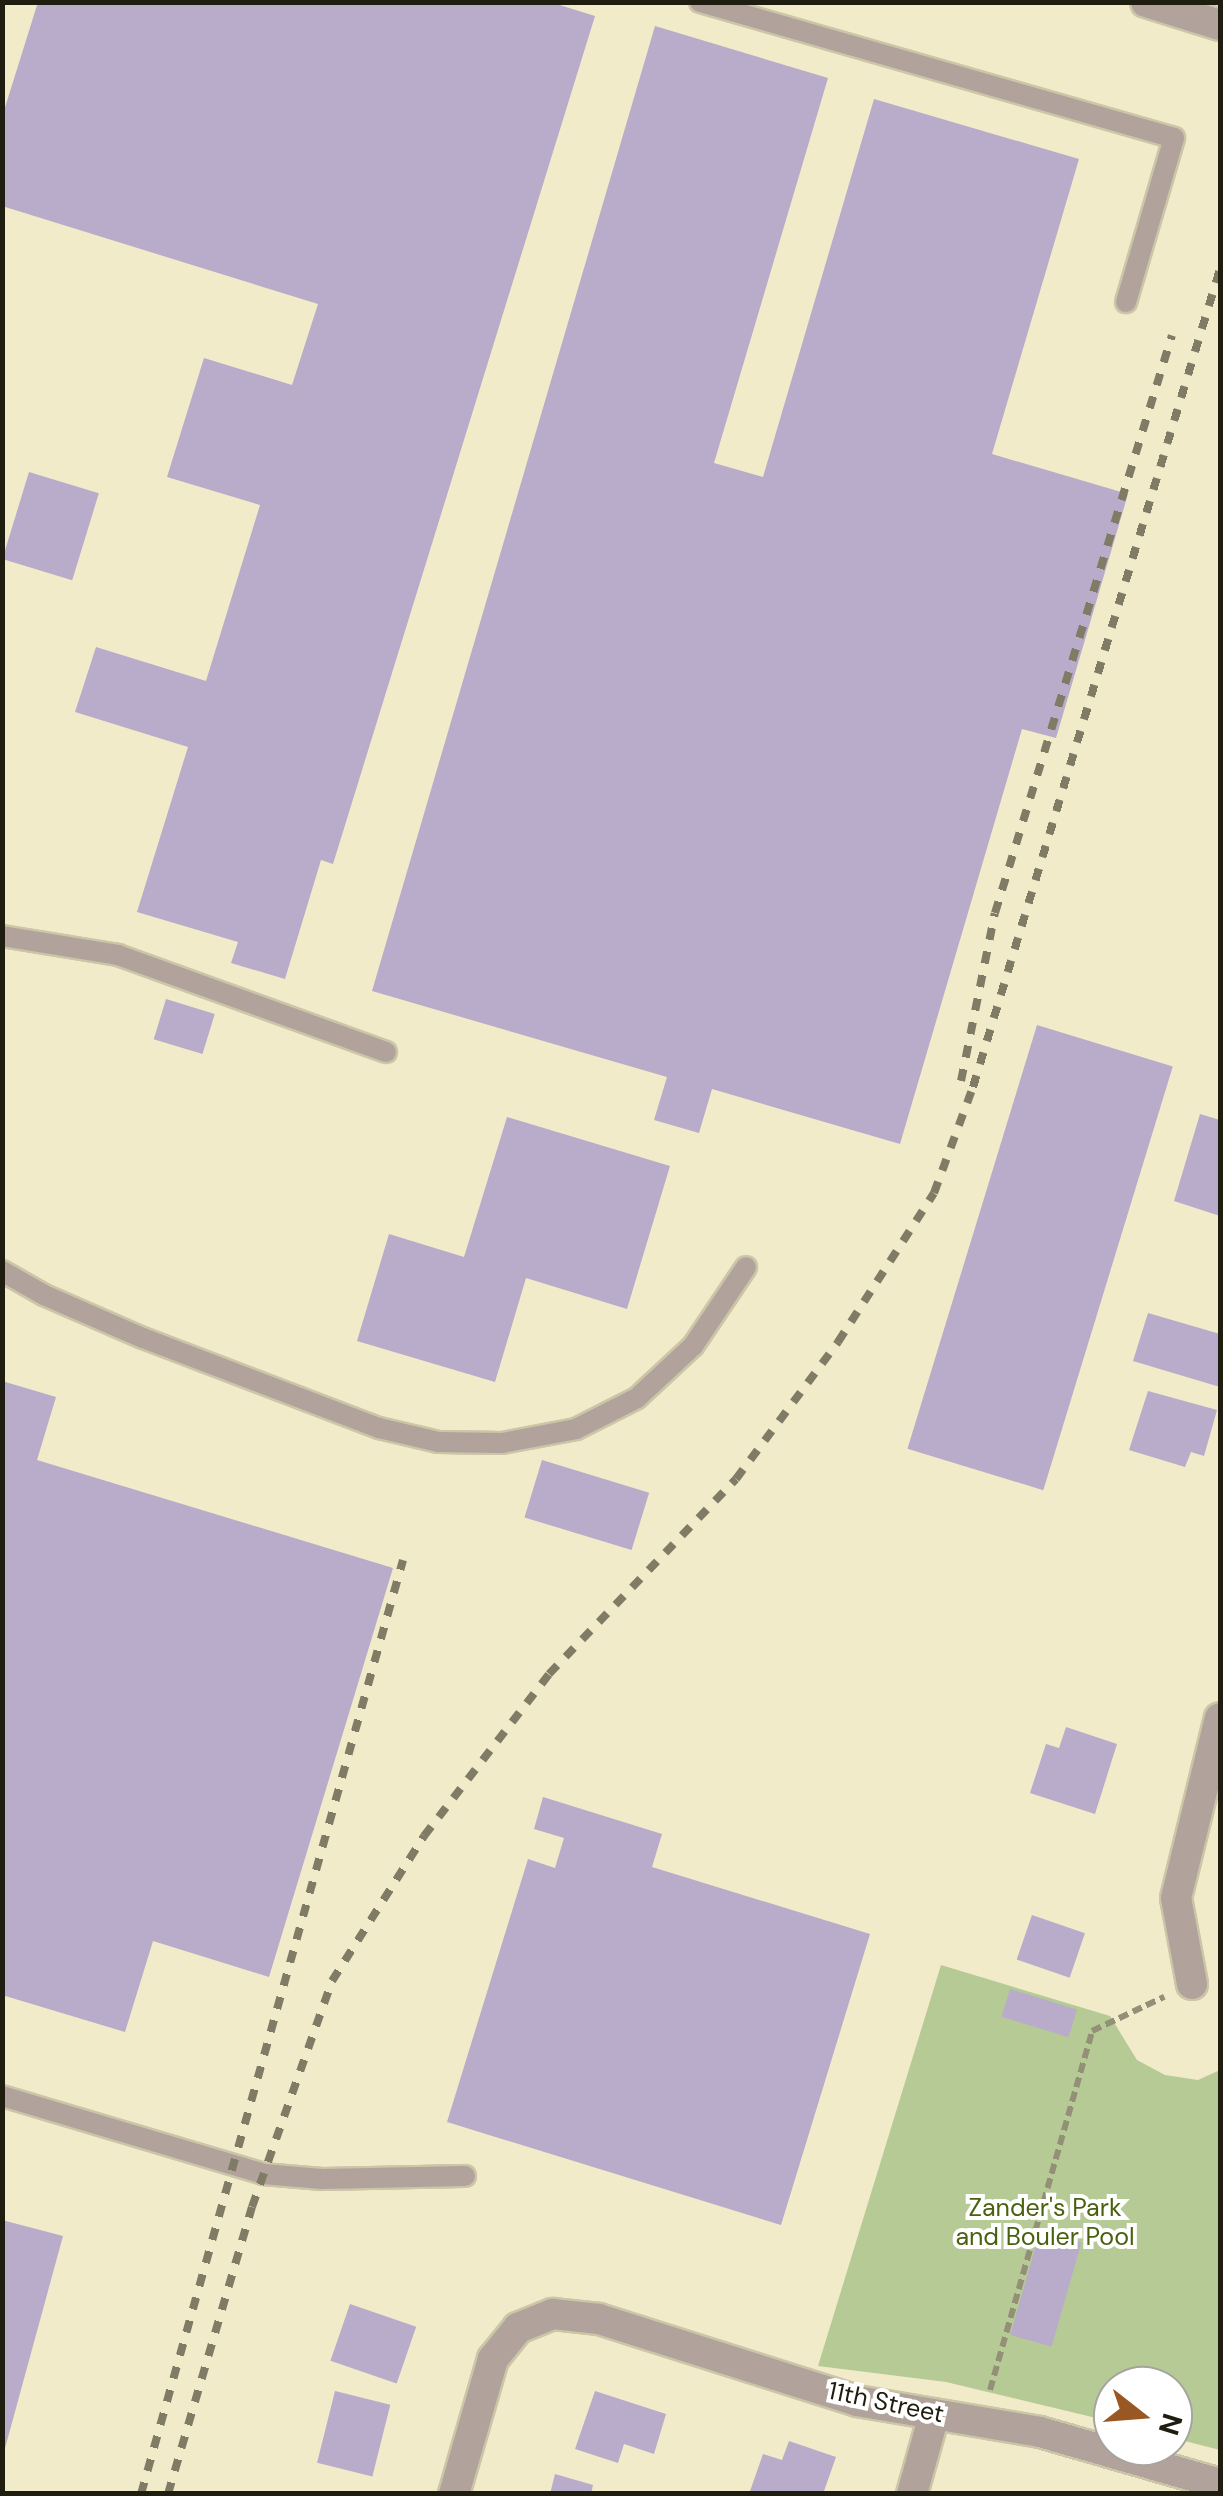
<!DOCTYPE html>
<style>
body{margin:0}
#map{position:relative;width:1223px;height:2496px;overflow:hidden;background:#f1ebc9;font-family:"DM Sans",sans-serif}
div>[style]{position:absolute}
.green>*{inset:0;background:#b6ca96}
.building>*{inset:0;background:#b9abca;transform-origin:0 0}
.path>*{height:6px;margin-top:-3px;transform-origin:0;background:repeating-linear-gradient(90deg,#949077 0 10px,transparent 0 15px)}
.roads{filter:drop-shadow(2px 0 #cbc6a8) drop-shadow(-2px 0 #cbc6a8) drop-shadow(0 2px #cbc6a8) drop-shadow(0 -2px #cbc6a8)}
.service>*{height:20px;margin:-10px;padding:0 10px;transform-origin:10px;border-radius:10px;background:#b1a29b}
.minor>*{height:30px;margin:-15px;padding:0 15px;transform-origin:15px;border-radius:15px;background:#b1a29b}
.tertiary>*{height:30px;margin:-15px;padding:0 15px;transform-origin:15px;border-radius:15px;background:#b1a29b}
.rail>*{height:8px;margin-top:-4px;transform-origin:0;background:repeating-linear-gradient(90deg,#7f7b65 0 12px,transparent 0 24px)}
span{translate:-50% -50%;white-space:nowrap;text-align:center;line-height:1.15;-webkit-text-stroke:8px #fff;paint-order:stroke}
.park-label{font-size:25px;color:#49600e}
.street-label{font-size:25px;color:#1f1c10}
.frame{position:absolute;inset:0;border:5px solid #1f1c10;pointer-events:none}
.north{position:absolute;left:1093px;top:2366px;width:100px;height:100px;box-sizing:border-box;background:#fff;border:2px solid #a5a49f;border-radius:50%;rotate:107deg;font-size:28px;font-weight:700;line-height:40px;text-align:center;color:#1f1c10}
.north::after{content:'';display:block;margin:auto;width:35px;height:45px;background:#995724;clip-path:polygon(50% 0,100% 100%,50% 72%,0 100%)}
</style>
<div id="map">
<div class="green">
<i style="clip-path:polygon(941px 1965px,1110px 2016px,1137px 2060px,1165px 2075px,1198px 2080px,1220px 2070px,1220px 2450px,1173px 2438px,1173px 2386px,1113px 2386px,1113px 2422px,946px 2382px,818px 2366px)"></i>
</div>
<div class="building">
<i style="clip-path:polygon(38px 2px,550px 2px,595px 16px,333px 864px,321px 860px,285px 979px,231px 963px,238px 942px,137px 912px,188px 747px,75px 712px,96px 647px,206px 681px,260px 505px,167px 477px,204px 358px,292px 385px,318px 304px,2px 206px,2px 117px)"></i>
<i style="clip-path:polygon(655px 26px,828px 78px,714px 463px,763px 477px,874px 99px,1079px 159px,992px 454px,1128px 494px,1056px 738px,1022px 729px,900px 1144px,712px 1089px,699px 1133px,654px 1120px,667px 1077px,372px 991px)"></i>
<i style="left:29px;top:472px;width:73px;height:91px;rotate:17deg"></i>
<i style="left:166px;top:999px;width:51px;height:42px;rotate:17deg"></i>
<i style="left:1037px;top:1025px;width:142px;height:443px;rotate:17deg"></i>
<i style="clip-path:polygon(1200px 1114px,1220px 1120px,1220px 1216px,1174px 1201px)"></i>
<i style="clip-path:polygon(507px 1117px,670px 1166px,627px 1309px,526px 1278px,495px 1382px,357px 1341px,389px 1234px,464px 1257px)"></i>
<i style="clip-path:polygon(1148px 1313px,1220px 1334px,1220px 1387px,1133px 1361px)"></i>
<i style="clip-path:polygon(2px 1381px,56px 1397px,37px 1460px,393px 1568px,269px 1977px,153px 1941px,125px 2032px,2px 1995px)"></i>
<i style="clip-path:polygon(1148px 1391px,1217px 1410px,1204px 1456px,1191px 1452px,1185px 1467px,1129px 1450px)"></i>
<i style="left:542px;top:1460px;width:112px;height:60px;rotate:17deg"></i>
<i style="clip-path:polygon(1066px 1727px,1117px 1744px,1095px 1814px,1030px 1793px,1046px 1744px,1059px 1748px)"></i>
<i style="clip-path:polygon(543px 1797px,662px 1834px,652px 1867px,870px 1934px,781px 2225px,447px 2122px,528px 1859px,555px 1868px,564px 1838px,534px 1829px)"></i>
<i style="left:1032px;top:1915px;width:56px;height:47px;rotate:19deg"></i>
<i style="left:1010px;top:1989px;width:70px;height:29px;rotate:17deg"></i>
<i style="clip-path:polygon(2px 2220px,63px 2236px,4px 2452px,2px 2452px)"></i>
<i style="left:1040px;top:2231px;width:43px;height:108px;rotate:16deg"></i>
<i style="left:350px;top:2304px;width:70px;height:60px;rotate:19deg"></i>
<i style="left:335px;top:2391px;width:57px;height:74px;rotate:14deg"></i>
<i style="clip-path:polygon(595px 2391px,666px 2414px,654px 2454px,624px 2444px,618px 2463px,575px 2449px)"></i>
<i style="clip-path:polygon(789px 2441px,836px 2457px,823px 2494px,749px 2494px,763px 2454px,782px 2460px)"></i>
<i style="clip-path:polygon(555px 2474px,593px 2485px,591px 2494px,550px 2494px)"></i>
</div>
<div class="path">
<i style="left:990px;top:2390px;width:373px;rotate:-74.1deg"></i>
<i style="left:1092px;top:2031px;width:80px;rotate:-25.3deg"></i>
</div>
<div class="roads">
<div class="service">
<i style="left:700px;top:2px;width:493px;rotate:16deg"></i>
<i style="left:1174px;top:138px;width:171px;rotate:106.3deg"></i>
<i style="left:2px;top:936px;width:118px;rotate:9.3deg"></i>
<i style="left:118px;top:955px;width:285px;rotate:19.9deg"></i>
<i style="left:2px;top:1271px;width:48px;rotate:29.7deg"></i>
<i style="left:44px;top:1295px;width:108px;rotate:23.5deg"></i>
<i style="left:143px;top:1338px;width:253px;rotate:20.9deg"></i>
<i style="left:379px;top:1428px;width:61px;rotate:13.3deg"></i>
<i style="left:438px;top:1442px;width:64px;rotate:0.9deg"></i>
<i style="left:502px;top:1443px;width:75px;rotate:-10.7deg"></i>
<i style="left:576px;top:1429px;width:68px;rotate:-26.9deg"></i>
<i style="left:637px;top:1398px;width:76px;rotate:-42.9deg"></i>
<i style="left:693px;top:1346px;width:95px;rotate:-56.1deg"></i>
<i style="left:2px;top:2096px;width:272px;rotate:16.6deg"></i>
<i style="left:263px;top:2174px;width:59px;rotate:4.8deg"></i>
<i style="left:322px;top:2179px;width:143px;rotate:-1.2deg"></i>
</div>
<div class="minor">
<i style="left:1192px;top:1984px;width:87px;rotate:-100.5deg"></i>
<i style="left:1176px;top:1898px;width:185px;rotate:-76.3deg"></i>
<i style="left:454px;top:2494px;width:141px;rotate:-73.9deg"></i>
<i style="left:493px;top:2359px;width:40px;rotate:-51deg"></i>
<i style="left:518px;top:2328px;width:38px;rotate:-22deg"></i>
<i style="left:553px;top:2314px;width:46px;rotate:6.2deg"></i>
<i style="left:599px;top:2319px;width:271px;rotate:17.6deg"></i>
<i style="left:857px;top:2401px;width:186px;rotate:9.6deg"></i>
<i style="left:1040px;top:2432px;width:187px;rotate:16.1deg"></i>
<i style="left:912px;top:2494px;width:82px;rotate:-74.4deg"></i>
</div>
<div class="tertiary">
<i style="left:1146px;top:2px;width:77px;rotate:17.3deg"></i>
</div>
</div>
<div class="rail">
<i style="left:961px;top:1081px;width:171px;rotate:-78.6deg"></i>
<i style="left:995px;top:913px;width:604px;rotate:-72.97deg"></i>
<i style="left:141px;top:2494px;width:970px;rotate:-74.33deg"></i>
<i style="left:168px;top:2494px;width:299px;rotate:-73.7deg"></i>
<i style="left:252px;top:2207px;width:240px;rotate:-70.5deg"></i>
<i style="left:332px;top:1981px;width:172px;rotate:-57.6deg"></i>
<i style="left:424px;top:1836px;width:205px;rotate:-52.3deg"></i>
<i style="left:549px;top:1674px;width:270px;rotate:-46.2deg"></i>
<i style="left:736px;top:1479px;width:171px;rotate:-53.3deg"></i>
<i style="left:838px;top:1342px;width:177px;rotate:-57.2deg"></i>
<i style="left:934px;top:1193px;width:113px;rotate:-69.8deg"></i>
<i style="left:973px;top:1087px;width:854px;rotate:-73.2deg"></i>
</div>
<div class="park-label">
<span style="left:1045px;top:2223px">Zander's Park<br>and Bouler Pool</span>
</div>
<div class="street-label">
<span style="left:886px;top:2403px;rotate:12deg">11th Street</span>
</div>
<div class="frame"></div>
<div class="north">N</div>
</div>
